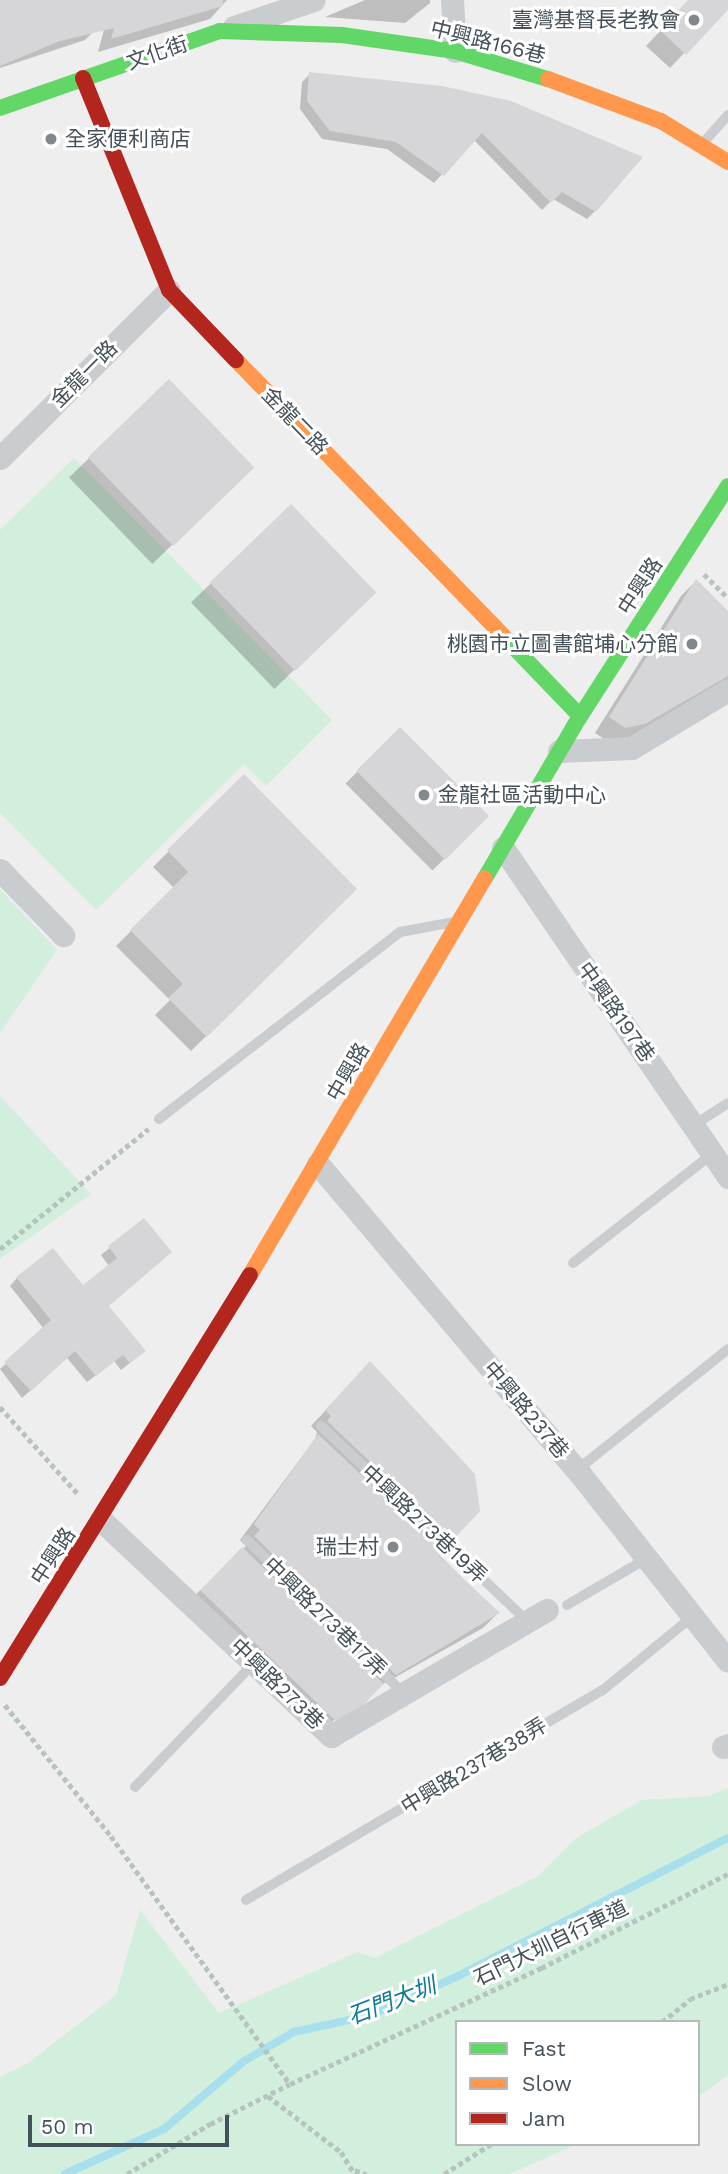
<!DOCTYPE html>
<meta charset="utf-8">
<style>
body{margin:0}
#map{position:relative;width:728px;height:2174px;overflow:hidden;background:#efeeee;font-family:"Work Sans","Noto Sans TC",sans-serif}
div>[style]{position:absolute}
.green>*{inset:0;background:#d2eedc}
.shadow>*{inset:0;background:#0003;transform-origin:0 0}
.stream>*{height:8px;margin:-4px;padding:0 4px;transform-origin:4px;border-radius:4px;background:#a7dfec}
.building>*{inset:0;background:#d6d6d8;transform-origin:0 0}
.path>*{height:4.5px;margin-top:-2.25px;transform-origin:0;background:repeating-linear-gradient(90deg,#b7c3be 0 5px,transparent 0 8.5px)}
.lane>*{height:10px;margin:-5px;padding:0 5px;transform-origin:5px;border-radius:5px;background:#cacdcf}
.street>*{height:23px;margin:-11.5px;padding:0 11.5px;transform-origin:11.5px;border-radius:11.5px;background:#cacdcf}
.fast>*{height:16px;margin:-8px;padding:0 8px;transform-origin:8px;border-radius:8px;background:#63d668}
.slow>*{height:16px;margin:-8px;padding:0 8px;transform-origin:8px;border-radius:8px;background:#ff974d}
.jam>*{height:16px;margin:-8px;padding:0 8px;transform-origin:8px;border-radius:8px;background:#b3261e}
.dots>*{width:19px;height:19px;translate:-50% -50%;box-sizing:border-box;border:4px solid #fff;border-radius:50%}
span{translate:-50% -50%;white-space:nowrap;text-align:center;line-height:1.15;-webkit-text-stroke:6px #fff;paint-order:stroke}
.poi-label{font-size:21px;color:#45515a}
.right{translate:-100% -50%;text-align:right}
.left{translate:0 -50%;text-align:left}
.street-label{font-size:21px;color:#45515a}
.water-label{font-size:23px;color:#0d7c96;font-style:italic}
.legend{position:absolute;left:455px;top:2020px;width:245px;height:126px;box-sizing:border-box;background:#fff;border:2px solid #b5b9bd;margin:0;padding:9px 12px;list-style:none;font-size:21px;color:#45515a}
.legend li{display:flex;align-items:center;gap:14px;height:35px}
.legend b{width:35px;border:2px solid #b5b9bd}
.scale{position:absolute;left:28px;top:2115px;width:201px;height:32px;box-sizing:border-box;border:4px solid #45515a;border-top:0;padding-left:9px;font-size:21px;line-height:24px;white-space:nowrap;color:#45515a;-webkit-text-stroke:5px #fff;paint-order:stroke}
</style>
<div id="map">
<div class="green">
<i style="clip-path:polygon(74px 458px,332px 720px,266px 786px,244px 764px,96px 910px,0 813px,0 530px)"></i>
<i style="clip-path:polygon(0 889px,57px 950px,0 1033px)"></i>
<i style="clip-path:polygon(0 1096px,91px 1194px,0 1259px)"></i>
<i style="clip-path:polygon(728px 1788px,728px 2075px,698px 2097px,698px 2022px,457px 2022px,457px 2144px,577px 2144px,510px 2174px,0 2174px,0 2077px,28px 2063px,116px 1995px,140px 1910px,219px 2013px,358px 1952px,375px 1958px,538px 1876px,576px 1838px,642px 1800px,710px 1796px)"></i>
</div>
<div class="shadow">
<i style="clip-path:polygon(0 0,91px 0,93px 32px,85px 40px,0 68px)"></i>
<i style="clip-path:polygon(112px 0,227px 0,210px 19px,98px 52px)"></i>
<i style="clip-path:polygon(365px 0,430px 0,430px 3px,405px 23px,325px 17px)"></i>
<i style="clip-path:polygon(689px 0,728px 0,728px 7px,670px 68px,646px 46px)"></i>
<i style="clip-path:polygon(310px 74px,442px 88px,595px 211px,587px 219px,553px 199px,542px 210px,474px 140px,434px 183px,387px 149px,322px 139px,300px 109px,302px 82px)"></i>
<i style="left:169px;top:381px;width:120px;height:139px;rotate:46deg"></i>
<i style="left:291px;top:506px;width:120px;height:139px;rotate:46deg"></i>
<i style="clip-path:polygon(696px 581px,728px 614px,728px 680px,628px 738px,609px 742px,595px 733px,681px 596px)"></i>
<i style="left:400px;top:729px;width:123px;height:77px;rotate:45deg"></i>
<i style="clip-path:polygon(244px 776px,355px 889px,191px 1051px,155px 1015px,170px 1000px,116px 946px,174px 888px,153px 867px)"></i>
<i style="clip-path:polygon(144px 1220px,107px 1306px,136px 1358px,121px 1370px,114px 1361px,87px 1382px,67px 1358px,22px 1398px,0 1369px,44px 1329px,10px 1286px,17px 1278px,83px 1287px,109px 1266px,101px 1255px)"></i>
<i style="clip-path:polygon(355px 1379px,478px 1511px,438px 1554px,498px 1613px,483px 1628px,378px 1687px,317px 1733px,185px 1605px,246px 1546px,240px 1540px,315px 1439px,317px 1432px,311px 1426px)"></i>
</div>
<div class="stream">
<i style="left:65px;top:2174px;width:109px;rotate:-24.4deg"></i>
<i style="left:164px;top:2129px;width:105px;rotate:-40.4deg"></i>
<i style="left:244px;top:2061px;width:58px;rotate:-30.1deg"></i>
<i style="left:294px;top:2032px;width:76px;rotate:-12.2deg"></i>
<i style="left:368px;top:2016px;width:96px;rotate:-23.9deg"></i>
<i style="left:456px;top:1977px;width:305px;rotate:-27.1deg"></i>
</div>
<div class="building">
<i style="clip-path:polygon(0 0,223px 0,223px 6px,111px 39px,114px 28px,60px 41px,0 66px)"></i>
<i style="clip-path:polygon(688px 0,728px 0,728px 10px,686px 55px,660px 30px)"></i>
<i style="clip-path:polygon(309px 72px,442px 86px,511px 101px,643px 157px,596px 212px,562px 192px,551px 203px,482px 133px,444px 176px,396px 142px,330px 131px,307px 101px)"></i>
<i style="left:169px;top:379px;width:123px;height:113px;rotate:46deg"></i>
<i style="left:291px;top:504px;width:123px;height:113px;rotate:46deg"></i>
<i style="clip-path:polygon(696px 579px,728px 611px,728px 676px,645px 724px,625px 728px,609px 717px)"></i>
<i style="left:400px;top:727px;width:126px;height:62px;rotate:45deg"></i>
<i style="clip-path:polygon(244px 774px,357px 889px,207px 1037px,168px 998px,183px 984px,130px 930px,188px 872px,167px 850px)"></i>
<i style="clip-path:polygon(144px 1218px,172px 1252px,109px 1306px,146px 1351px,130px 1363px,123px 1355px,96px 1376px,75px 1351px,31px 1391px,4px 1362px,51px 1320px,16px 1277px,53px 1248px,83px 1285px,117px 1258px,108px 1246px)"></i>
<i style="clip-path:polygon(370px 1361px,475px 1474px,480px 1511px,453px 1540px,327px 1421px,331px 1416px,325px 1410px)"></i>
<i style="clip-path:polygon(318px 1434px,443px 1552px,439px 1556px,500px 1613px,396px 1675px,254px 1536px,260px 1530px,254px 1524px)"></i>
<i style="left:242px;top:1547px;width:197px;height:60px;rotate:44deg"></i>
</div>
<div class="path">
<i style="left:704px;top:574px;width:34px;rotate:45deg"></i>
<i style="left:0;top:1249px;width:191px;rotate:-39deg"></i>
<i style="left:0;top:1407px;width:118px;rotate:48.1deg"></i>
<i style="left:5px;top:1705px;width:169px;rotate:51deg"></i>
<i style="left:111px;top:1836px;width:306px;rotate:54.2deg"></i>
<i style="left:662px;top:2022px;width:36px;rotate:-39deg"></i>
<i style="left:690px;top:1999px;width:41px;rotate:-21.5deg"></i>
<i style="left:268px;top:2096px;width:92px;rotate:37.5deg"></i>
<i style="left:341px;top:2152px;width:26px;rotate:58deg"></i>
<i style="left:355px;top:2170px;width:12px;rotate:20deg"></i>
<i style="left:127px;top:2174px;width:97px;rotate:-31.1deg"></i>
<i style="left:210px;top:2124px;width:89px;rotate:-26.6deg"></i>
<i style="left:290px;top:2084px;width:277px;rotate:-24.8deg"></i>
<i style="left:541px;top:1968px;width:209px;rotate:-26.7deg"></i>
<i style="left:444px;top:2174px;width:56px;rotate:-32.6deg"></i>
</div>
<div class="lane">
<i style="left:702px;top:144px;width:39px;rotate:-48deg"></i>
<i style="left:159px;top:1119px;width:305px;rotate:-37.8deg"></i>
<i style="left:400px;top:932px;width:55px;rotate:-10.5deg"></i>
<i style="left:694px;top:1125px;width:40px;rotate:-32.9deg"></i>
<i style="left:573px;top:1263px;width:177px;rotate:-38.1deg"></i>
<i style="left:321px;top:1426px;width:284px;rotate:43.4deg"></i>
<i style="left:577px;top:1470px;width:193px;rotate:-38.7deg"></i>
<i style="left:247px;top:1540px;width:220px;rotate:44.4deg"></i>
<i style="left:567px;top:1605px;width:95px;rotate:-30.3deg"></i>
<i style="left:135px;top:1787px;width:173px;rotate:-46.2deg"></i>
<i style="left:246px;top:1900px;width:414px;rotate:-30.5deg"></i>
<i style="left:603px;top:1690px;width:115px;rotate:-39.4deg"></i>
</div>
<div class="street">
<i style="left:452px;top:0;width:51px;rotate:86.6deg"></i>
<i style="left:234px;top:27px;width:84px;rotate:-18.6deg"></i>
<i style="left:0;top:458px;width:238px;rotate:-44.8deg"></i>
<i style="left:559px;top:751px;width:73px;rotate:-2.4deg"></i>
<i style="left:632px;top:748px;width:112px;rotate:-31.1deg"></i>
<i style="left:503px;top:848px;width:399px;rotate:55.6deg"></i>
<i style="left:0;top:870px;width:91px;rotate:45.9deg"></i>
<i style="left:318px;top:1164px;width:401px;rotate:49.8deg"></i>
<i style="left:577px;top:1470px;width:243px;rotate:51.7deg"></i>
<i style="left:101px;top:1520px;width:316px;rotate:43.2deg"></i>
<i style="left:331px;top:1736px;width:250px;rotate:-30.3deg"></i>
<i style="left:723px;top:1747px;width:5px;rotate:-22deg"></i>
</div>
<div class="fast">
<i style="left:0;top:108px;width:233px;rotate:-19.3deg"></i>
<i style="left:220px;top:31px;width:122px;rotate:1.9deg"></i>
<i style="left:342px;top:35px;width:114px;rotate:8.1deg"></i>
<i style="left:455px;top:51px;width:97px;rotate:16.8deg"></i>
<i style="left:503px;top:636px;width:111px;rotate:46.1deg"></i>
<i style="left:485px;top:878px;width:176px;rotate:-59.6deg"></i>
<i style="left:574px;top:726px;width:285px;rotate:-57.3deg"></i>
</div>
<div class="slow">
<i style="left:548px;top:79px;width:121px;rotate:20.4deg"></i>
<i style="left:661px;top:121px;width:79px;rotate:31.5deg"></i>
<i style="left:236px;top:360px;width:384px;rotate:45.9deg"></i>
<i style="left:250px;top:1275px;width:461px;rotate:-59.4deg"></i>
</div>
<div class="jam">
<i style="left:83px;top:78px;width:229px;rotate:67.9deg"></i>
<i style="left:169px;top:290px;width:97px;rotate:46.3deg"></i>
<i style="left:0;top:1678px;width:474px;rotate:-58.2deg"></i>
</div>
<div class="dots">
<i style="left:694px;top:20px;background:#80888e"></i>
<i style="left:51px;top:139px;background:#80888e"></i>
<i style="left:692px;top:644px;background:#80888e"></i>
<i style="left:424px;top:795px;background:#80888e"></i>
<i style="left:393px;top:1547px;background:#80888e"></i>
</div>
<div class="poi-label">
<span class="right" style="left:680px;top:20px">臺灣基督長老教會</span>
<span class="left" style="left:65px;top:139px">全家便利商店</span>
<span class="right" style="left:678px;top:644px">桃園市立圖書館埔心分館</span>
<span class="left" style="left:438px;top:795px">金龍社區活動中心</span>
<span class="right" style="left:379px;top:1547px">瑞士村</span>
</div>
<div class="street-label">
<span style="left:488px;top:42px;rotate:14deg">中興路166巷</span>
<span style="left:157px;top:53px;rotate:-19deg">文化街</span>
<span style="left:84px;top:374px;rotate:-45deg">金龍一路</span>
<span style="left:295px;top:421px;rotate:46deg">金龍二路</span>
<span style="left:640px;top:586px;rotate:-57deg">中興路</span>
<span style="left:616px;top:1012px;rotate:55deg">中興路197巷</span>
<span style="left:348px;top:1072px;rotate:-60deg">中興路</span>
<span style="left:526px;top:1410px;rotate:50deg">中興路237巷</span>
<span style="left:424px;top:1524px;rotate:43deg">中興路273巷19弄</span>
<span style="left:53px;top:1556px;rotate:-57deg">中興路</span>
<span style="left:325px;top:1617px;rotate:44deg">中興路273巷17弄</span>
<span style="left:277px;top:1684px;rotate:44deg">中興路273巷</span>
<span style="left:474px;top:1766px;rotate:-31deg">中興路237巷38弄</span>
<span style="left:551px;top:1943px;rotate:-26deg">石門大圳自行車道</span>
</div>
<div class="water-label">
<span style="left:392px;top:2002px;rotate:-21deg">石門大圳</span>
</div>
<ul class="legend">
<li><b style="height:9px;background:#63d668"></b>Fast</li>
<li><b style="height:9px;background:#ff974d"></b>Slow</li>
<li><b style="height:9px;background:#b3261e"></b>Jam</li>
</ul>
<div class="scale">50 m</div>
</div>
